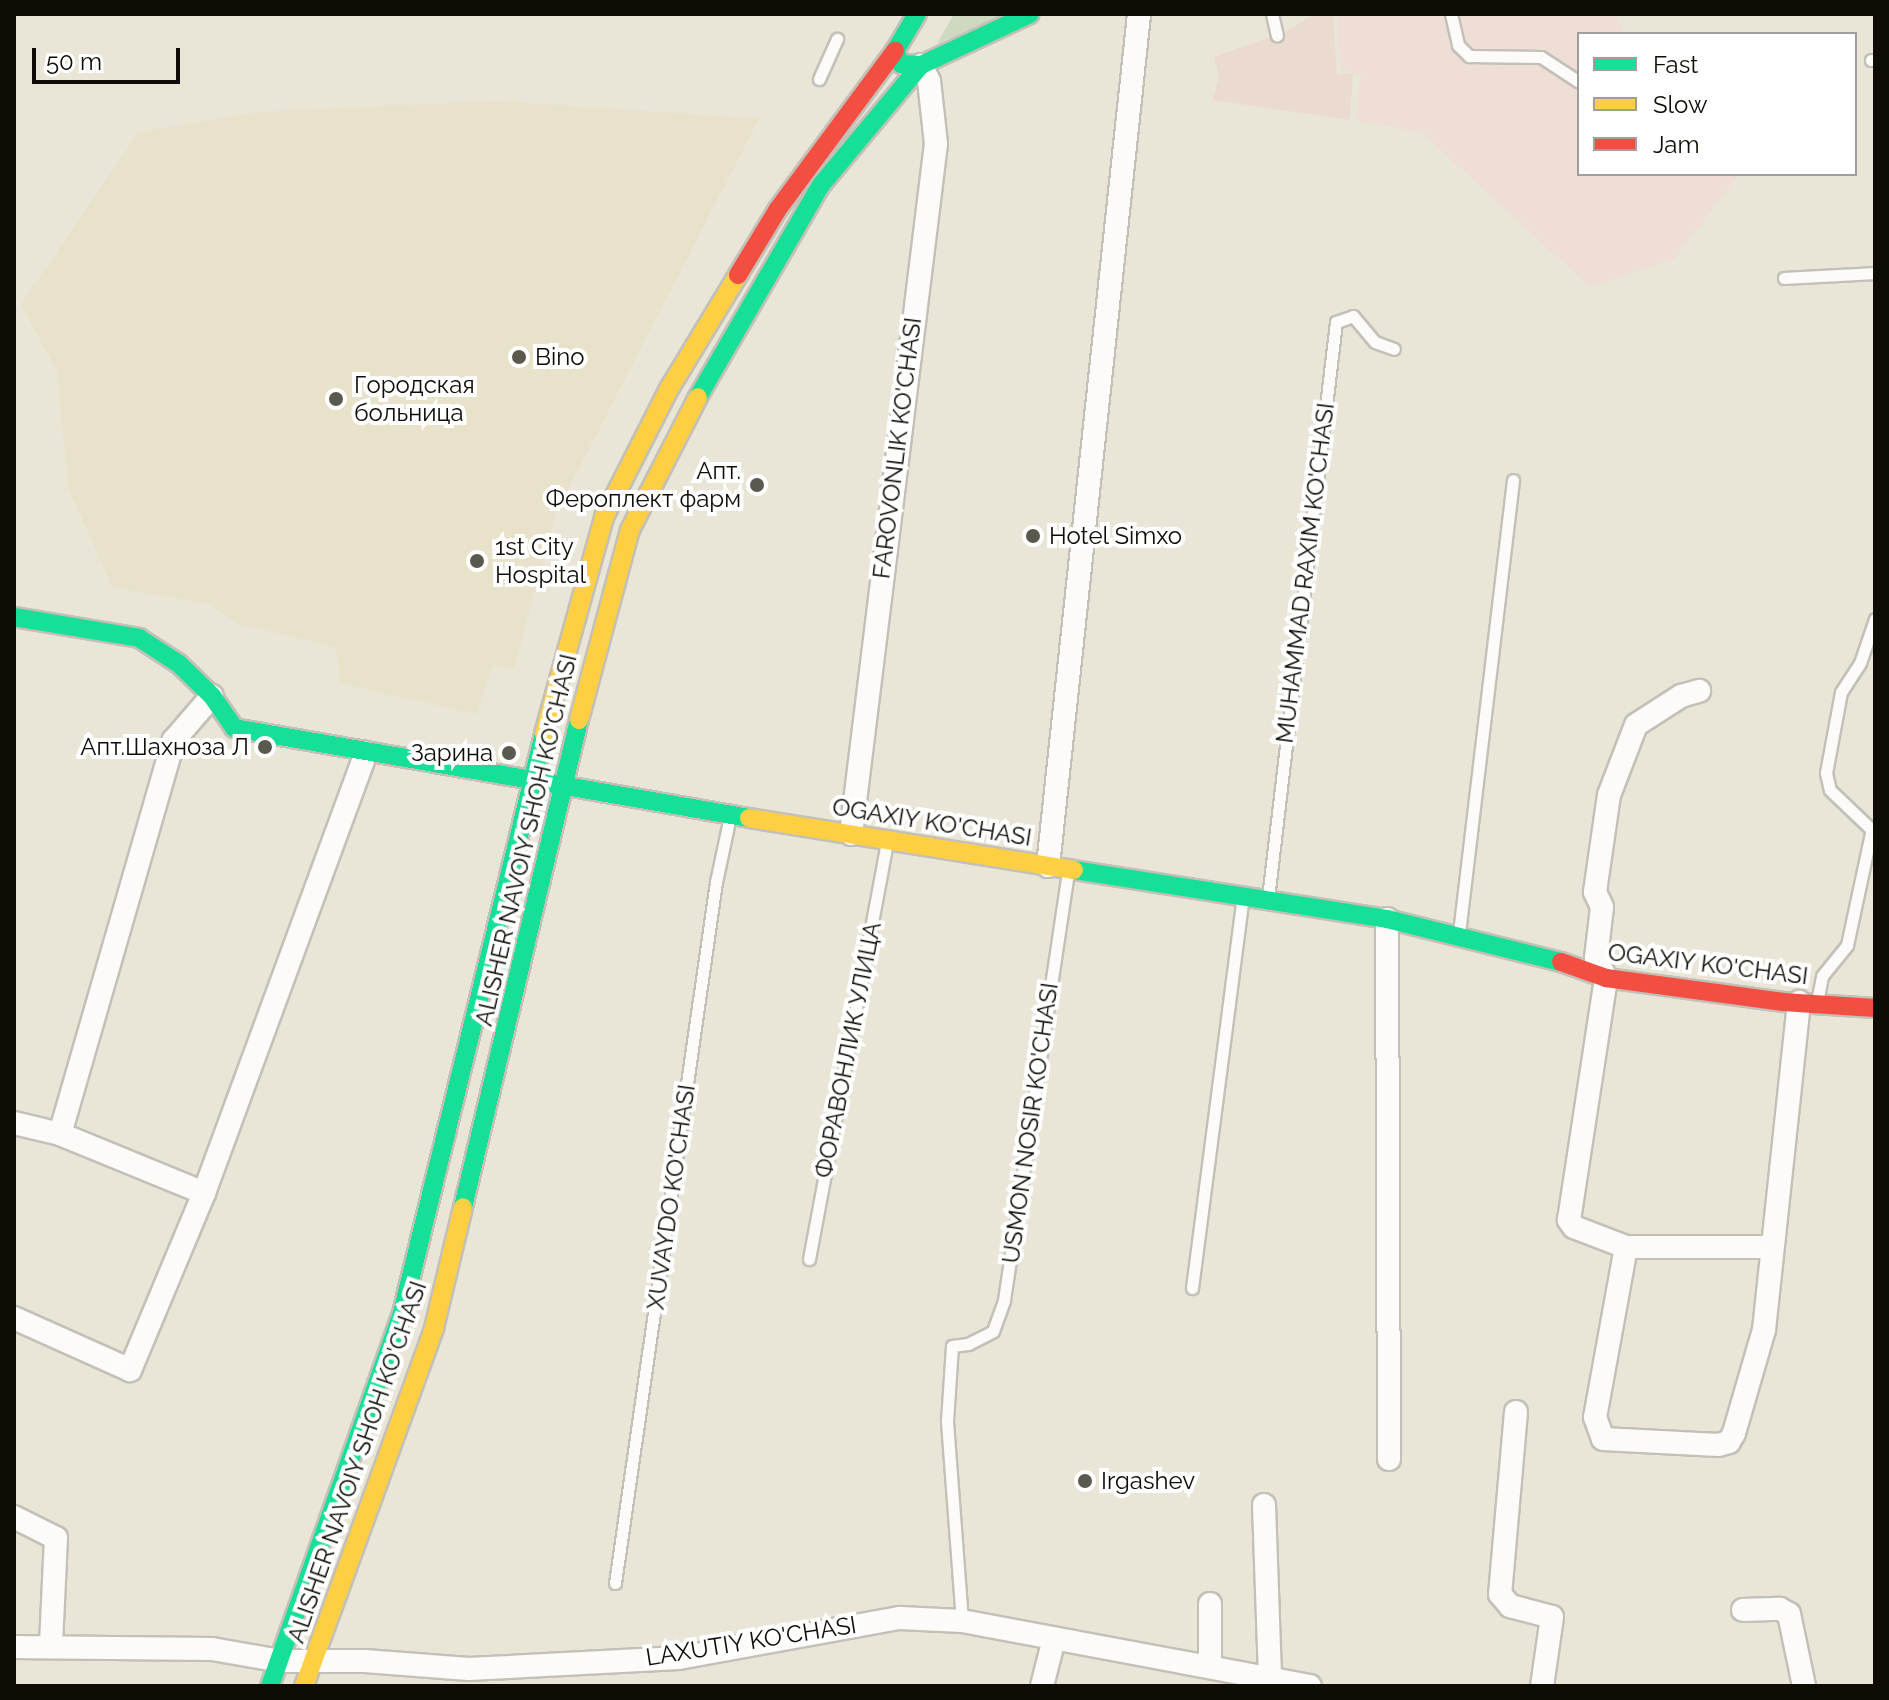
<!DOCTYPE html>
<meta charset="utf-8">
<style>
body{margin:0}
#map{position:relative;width:1889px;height:1700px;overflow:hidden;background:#e9e5d7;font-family:Raleway,sans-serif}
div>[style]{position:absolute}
.commercial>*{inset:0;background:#eeded6}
.industrial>*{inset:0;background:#eadacf}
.built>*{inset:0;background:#e9e2ca}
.green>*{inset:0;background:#cfd9c2}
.roads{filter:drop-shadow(2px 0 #c3c0b7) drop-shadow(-2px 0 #c3c0b7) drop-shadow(0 2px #c3c0b7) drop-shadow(0 -2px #c3c0b7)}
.lane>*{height:11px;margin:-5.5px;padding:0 5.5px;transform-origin:5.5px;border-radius:5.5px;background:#fcfbf9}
.street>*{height:22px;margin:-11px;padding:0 11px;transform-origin:11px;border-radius:11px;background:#fcfbf9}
.fast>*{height:18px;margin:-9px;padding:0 9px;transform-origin:9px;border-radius:9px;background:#16e098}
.slow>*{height:18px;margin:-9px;padding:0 9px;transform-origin:9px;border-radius:9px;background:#ffcf43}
.jam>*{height:18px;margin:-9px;padding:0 9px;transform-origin:9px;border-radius:9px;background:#f24e42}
.dots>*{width:22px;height:22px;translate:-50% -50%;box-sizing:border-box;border:4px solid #fff;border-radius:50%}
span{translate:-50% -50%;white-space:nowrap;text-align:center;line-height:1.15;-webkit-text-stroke:8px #fff;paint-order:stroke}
.poi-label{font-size:24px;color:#0e0c05}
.left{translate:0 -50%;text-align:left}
.right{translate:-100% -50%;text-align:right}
.street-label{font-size:24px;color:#0e0c05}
.frame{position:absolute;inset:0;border:16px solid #0e0c05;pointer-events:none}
.legend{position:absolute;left:1577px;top:32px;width:280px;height:144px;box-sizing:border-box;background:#fff;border:2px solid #9f9e9b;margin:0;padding:10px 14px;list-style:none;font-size:24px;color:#0e0c05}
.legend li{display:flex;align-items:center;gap:16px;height:40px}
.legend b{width:40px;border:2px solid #9f9e9b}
.scale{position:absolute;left:32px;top:48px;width:148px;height:36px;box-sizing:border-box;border:4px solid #0e0c05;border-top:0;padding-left:10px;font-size:24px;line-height:28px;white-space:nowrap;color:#0e0c05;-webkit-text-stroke:6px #fff;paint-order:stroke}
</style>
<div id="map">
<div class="commercial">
<i style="clip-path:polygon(1337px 14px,1616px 14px,1623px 34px,1579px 34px,1579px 174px,1739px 174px,1675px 258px,1590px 287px,1421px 132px,1356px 120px,1361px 74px,1341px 71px)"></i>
</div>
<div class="industrial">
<i style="clip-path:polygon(1316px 14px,1333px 14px,1337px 75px,1353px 73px,1350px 120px,1213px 100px,1219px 76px,1214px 57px,1282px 33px)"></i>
</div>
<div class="built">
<i style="clip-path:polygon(497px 101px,759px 119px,555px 515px,514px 669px,493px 665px,476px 714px,340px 683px,336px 647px,238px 624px,210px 604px,112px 587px,68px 487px,57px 372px,21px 304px,138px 133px,258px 112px)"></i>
</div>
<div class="green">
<i style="clip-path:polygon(954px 14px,1006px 14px,937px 44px)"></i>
</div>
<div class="roads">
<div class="lane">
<i style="left:1272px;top:14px;width:22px;rotate:77deg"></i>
<i style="left:1451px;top:14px;width:32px;rotate:77deg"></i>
<i style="left:1458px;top:45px;width:16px;rotate:45deg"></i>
<i style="left:1469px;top:56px;width:72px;rotate:0.8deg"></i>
<i style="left:1541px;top:57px;width:45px;rotate:33.3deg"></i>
<i style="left:1871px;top:60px;width:4px"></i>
<i style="left:819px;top:79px;width:44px;rotate:-65.8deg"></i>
<i style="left:1784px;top:278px;width:91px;rotate:-3.1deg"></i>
<i style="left:1875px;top:619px;width:46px;rotate:108.8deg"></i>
<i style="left:1860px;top:663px;width:35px;rotate:123deg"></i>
<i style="left:1841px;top:692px;width:82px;rotate:100.5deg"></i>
<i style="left:1826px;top:773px;width:17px;rotate:77deg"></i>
<i style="left:1830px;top:790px;width:62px;rotate:43.7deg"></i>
<i style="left:1268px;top:898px;width:580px;rotate:-83.27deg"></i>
<i style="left:1336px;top:322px;width:18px;rotate:-19deg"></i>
<i style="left:1353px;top:316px;width:34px;rotate:50deg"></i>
<i style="left:1375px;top:342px;width:20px;rotate:20deg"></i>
<i style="left:1459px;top:933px;width:456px;rotate:-83.2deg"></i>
<i style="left:1817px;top:1002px;width:26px;rotate:-79deg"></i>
<i style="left:1822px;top:976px;width:40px;rotate:-51deg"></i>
<i style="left:1847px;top:945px;width:115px;rotate:-77.9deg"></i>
<i style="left:809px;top:1259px;width:424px;rotate:-79.4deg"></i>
<i style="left:1192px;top:1288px;width:395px;rotate:-82.6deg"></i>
<i style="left:615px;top:1583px;width:708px;rotate:-81.8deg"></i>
<i style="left:716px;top:882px;width:67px;rotate:-78deg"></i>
<i style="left:962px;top:1621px;width:201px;rotate:-94.3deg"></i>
<i style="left:947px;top:1421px;width:75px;rotate:-86.2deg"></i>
<i style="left:952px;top:1346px;width:16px;rotate:-7deg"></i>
<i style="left:968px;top:1344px;width:28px;rotate:-27deg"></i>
<i style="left:993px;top:1331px;width:33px;rotate:-70deg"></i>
<i style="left:1004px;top:1300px;width:434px;rotate:-81.5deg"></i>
</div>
<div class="street">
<i style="left:851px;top:834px;width:695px;rotate:-82.98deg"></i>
<i style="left:936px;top:144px;width:63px;rotate:-96.3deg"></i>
<i style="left:929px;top:81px;width:18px;rotate:-117deg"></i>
<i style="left:1048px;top:866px;width:857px;rotate:-83.9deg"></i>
<i style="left:1387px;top:919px;width:540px;rotate:89.79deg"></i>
<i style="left:14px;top:1123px;width:47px;rotate:13.4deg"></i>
<i style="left:60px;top:1134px;width:156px;rotate:22.3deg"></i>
<i style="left:60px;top:1134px;width:410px;rotate:-73.9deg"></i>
<i style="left:174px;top:740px;width:58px;rotate:-49.2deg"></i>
<i style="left:1626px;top:1247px;width:56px;rotate:-159deg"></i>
<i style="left:1574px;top:1227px;width:9px;rotate:-126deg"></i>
<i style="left:1569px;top:1220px;width:245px;rotate:-81.3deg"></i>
<i style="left:1606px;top:978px;width:22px;rotate:-117deg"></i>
<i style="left:1596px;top:958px;width:51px;rotate:-83.3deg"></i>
<i style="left:1602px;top:907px;width:17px;rotate:-115deg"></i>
<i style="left:1595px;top:892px;width:98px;rotate:-81.8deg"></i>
<i style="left:1609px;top:795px;width:75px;rotate:-68.9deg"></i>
<i style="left:1636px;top:725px;width:54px;rotate:-32.8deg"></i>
<i style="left:1681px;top:696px;width:19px;rotate:-16deg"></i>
<i style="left:1771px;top:1247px;width:145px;rotate:180deg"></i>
<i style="left:1626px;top:1247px;width:173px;rotate:100.3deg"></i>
<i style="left:1595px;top:1417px;width:23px;rotate:70deg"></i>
<i style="left:1603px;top:1439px;width:115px;rotate:3deg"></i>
<i style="left:1718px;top:1445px;width:11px;rotate:-15deg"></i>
<i style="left:1729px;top:1442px;width:10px;rotate:-61deg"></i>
<i style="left:1734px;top:1433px;width:107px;rotate:-73.8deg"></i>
<i style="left:1764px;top:1330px;width:330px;rotate:-83.9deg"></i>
<i style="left:14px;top:1318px;width:127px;rotate:24.1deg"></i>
<i style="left:130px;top:1370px;width:192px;rotate:-67.3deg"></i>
<i style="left:204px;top:1193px;width:469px;rotate:-69.8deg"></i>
<i style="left:1516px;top:1412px;width:183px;rotate:95deg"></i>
<i style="left:1500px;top:1594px;width:16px;rotate:50deg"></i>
<i style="left:1510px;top:1606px;width:43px;rotate:14.7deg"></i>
<i style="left:1552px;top:1617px;width:70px;rotate:98.2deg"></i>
<i style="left:1264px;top:1505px;width:171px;rotate:88deg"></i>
<i style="left:14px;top:1517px;width:47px;rotate:26.6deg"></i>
<i style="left:56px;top:1538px;width:108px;rotate:92.7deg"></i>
<i style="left:1210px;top:1604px;width:62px;rotate:90deg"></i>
<i style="left:1743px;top:1610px;width:37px;rotate:-2deg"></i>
<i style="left:1780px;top:1609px;width:10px;rotate:29deg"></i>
<i style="left:1789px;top:1614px;width:74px;rotate:78.2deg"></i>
<i style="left:14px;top:1647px;width:198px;rotate:0.6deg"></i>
<i style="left:212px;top:1649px;width:70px;rotate:9.9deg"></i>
<i style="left:281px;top:1661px;width:84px"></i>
<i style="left:365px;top:1661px;width:104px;rotate:4.4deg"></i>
<i style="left:469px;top:1669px;width:210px;rotate:-3deg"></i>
<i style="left:679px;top:1658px;width:225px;rotate:-10.3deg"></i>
<i style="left:900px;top:1618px;width:62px;rotate:2.8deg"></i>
<i style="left:962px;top:1621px;width:354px;rotate:10.6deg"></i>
<i style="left:1042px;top:1686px;width:49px;rotate:-75.7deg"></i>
</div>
<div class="fast">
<i style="left:917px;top:14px;width:43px;rotate:120.7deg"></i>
<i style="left:895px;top:51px;width:14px;rotate:65deg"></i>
<i style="left:901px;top:64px;width:20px;rotate:3deg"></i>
<i style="left:921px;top:65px;width:120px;rotate:-25.1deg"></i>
<i style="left:698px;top:397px;width:245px;rotate:-59.9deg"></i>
<i style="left:821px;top:185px;width:156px;rotate:-50.2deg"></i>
<i style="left:14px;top:617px;width:127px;rotate:9.5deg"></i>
<i style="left:139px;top:638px;width:48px;rotate:33deg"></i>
<i style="left:179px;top:664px;width:46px;rotate:44.1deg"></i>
<i style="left:212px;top:696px;width:39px;rotate:55deg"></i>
<i style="left:234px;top:728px;width:523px;rotate:9.91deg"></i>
<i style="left:1074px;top:870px;width:317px;rotate:8.9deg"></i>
<i style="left:1387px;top:919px;width:179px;rotate:13.9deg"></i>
<i style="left:463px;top:1207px;width:501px;rotate:-76.6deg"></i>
<i style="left:270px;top:1686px;width:392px;rotate:-70.5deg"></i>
<i style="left:401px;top:1317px;width:600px;rotate:-76.22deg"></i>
</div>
<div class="slow">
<i style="left:579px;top:720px;width:197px;rotate:-75deg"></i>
<i style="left:630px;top:530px;width:149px;rotate:-62.9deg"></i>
<i style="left:544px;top:734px;width:225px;rotate:-74.5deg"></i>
<i style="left:604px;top:517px;width:144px;rotate:-63.1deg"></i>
<i style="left:669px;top:389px;width:133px;rotate:-58.8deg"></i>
<i style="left:749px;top:818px;width:329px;rotate:9.1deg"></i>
<i style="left:304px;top:1686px;width:381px;rotate:-70deg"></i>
<i style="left:434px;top:1328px;width:124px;rotate:-76.5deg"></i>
</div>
<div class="jam">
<i style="left:738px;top:275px;width:77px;rotate:-58.8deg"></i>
<i style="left:778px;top:209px;width:197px;rotate:-53.5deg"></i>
<i style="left:1561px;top:962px;width:48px;rotate:19.6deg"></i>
<i style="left:1606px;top:978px;width:179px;rotate:7.7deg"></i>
<i style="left:1783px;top:1002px;width:92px;rotate:3.7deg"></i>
</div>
</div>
<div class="dots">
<i style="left:519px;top:357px;background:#5b584e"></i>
<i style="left:336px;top:399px;background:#5b584e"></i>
<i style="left:757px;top:485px;background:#5b584e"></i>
<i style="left:1033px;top:536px;background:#5b584e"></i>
<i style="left:477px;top:561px;background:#5b584e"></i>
<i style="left:265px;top:747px;background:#5b584e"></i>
<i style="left:509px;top:753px;background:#5b584e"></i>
<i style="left:1085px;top:1481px;background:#5b584e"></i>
</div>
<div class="poi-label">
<span class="left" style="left:535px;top:357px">Bino</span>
<span class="left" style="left:354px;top:399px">Городская<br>больница</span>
<span class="right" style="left:741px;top:485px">Апт.<br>Фероплект фарм</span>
<span class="left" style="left:1049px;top:536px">Hotel Simxo</span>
<span class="left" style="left:495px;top:561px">1st City<br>Hospital</span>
<span class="right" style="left:249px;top:747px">Апт.Шахноза Л</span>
<span class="right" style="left:493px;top:753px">Зарина</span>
<span class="left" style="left:1101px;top:1481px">Irgashev</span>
</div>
<div class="street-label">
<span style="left:897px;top:448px;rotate:-83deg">FAROVONLIK KO'CHASI</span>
<span style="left:1305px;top:573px;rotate:-83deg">MUHAMMAD RAXIM KO'CHASI</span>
<span style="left:932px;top:822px;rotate:9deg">OGAXIY KO'CHASI</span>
<span style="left:526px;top:840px;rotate:-77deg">ALISHER NAVOIY SHOH KO'CHASI</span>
<span style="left:1708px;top:964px;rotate:7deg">OGAXIY KO'CHASI</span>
<span style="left:848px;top:1050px;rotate:-79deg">ФОРАВОНЛИК УЛИЦА</span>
<span style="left:1030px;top:1123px;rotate:-82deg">USMON NOSIR KO'CHASI</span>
<span style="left:671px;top:1197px;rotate:-82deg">XUVAYDO KO'CHASI</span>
<span style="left:357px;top:1462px;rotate:-71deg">ALISHER NAVOIY SHOH KO'CHASI</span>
<span style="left:751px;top:1641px;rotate:-9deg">LAXUTIY KO'CHASI</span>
</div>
<div class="frame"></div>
<ul class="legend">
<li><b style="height:10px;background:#16e098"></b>Fast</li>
<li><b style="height:10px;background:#ffcf43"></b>Slow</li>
<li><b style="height:10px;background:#f24e42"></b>Jam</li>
</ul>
<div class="scale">50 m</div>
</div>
